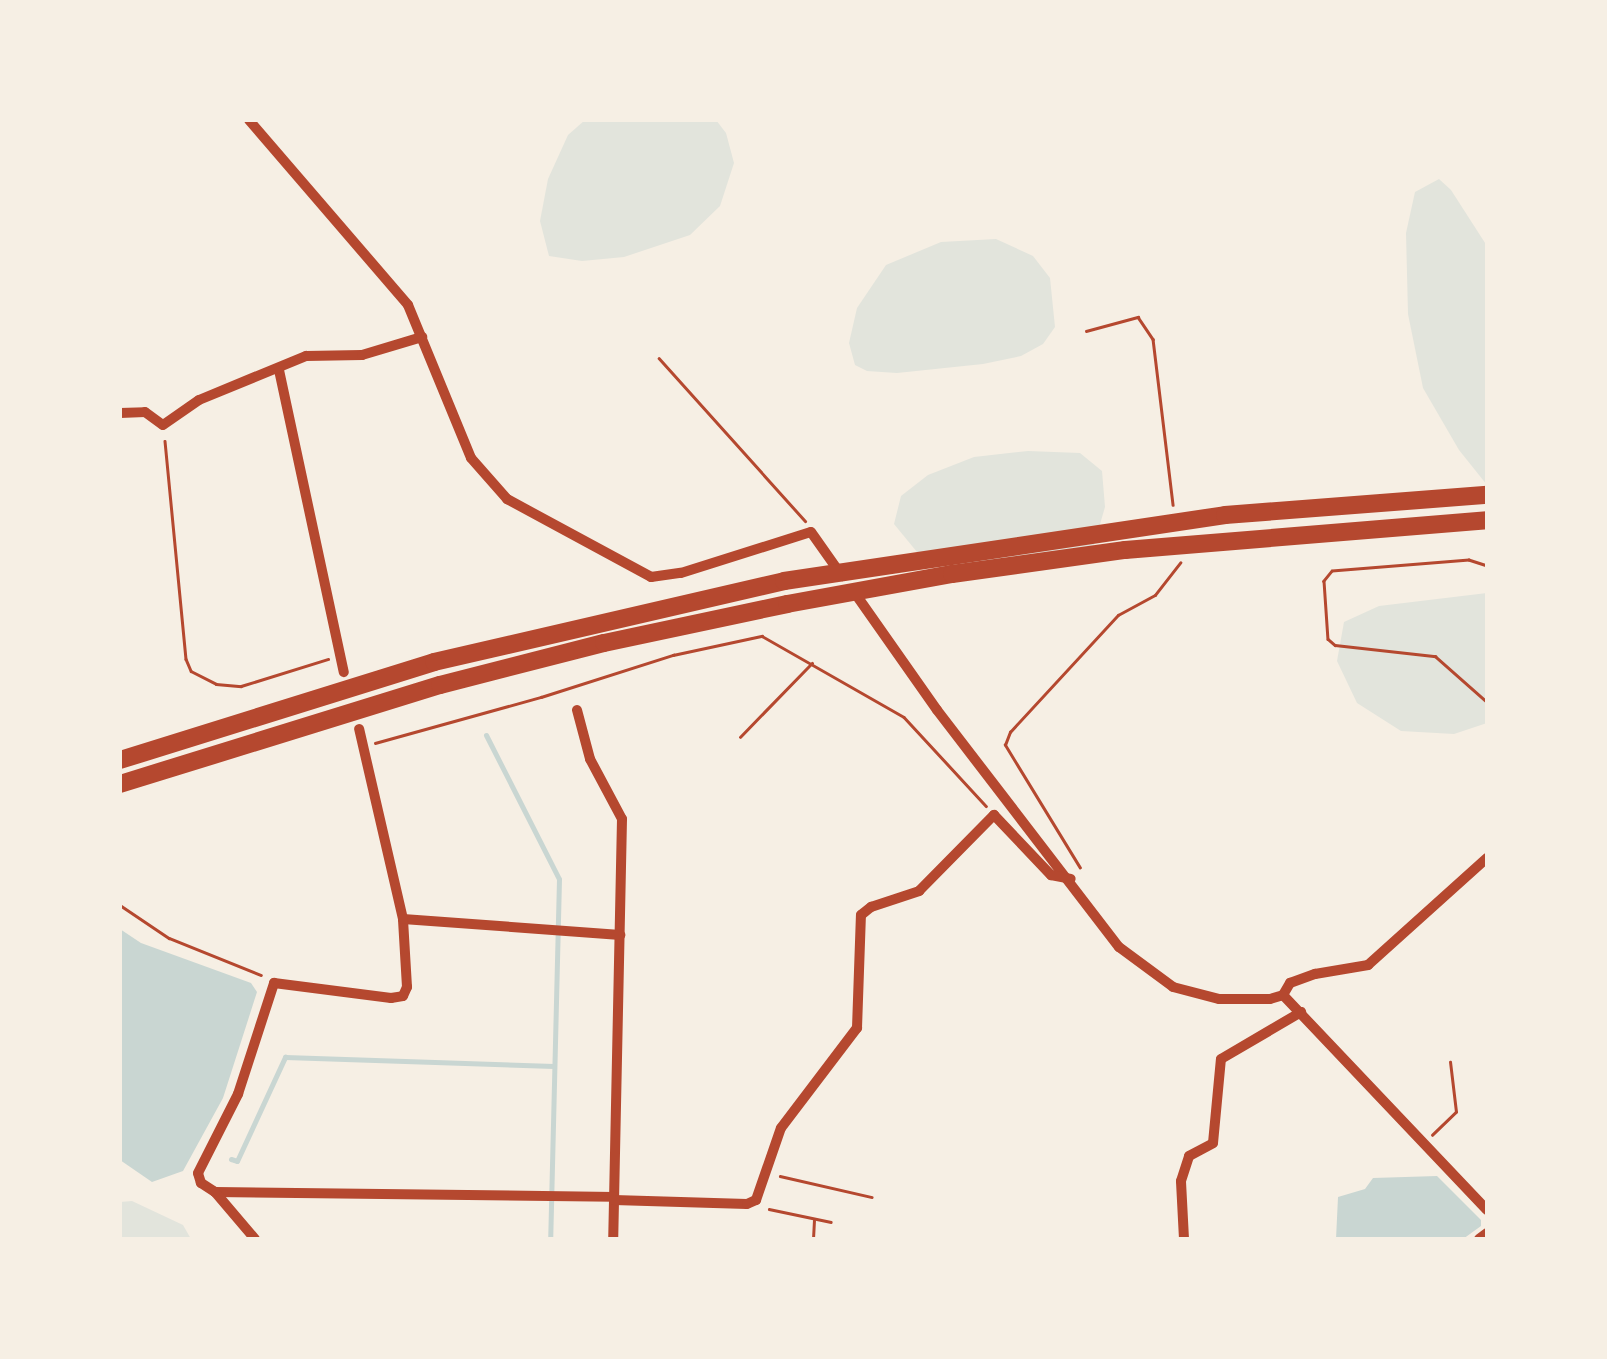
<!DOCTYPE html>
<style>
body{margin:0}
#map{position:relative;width:1607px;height:1359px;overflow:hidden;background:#f6efe4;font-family:"Noto Sans",sans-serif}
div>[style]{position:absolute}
.green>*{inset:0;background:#e2e4dc}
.water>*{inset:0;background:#c9d6d2}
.stream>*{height:5px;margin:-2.5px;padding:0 2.5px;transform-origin:2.5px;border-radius:2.5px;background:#c9d6d2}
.path>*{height:2.5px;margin:-1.25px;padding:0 1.25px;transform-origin:1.25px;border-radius:1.25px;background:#b5482f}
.minor>*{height:10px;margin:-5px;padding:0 5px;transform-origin:5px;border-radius:5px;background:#b5482f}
.motorway>*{height:18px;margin:-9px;padding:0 9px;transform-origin:9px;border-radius:9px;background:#b5482f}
span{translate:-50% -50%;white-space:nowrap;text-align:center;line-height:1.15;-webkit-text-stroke:10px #f6efe4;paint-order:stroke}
.frame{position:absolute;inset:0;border:122px solid #f6efe4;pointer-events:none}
</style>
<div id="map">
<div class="green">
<i style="clip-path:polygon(585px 120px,716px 120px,726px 133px,734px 163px,720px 206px,690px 235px,624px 257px,582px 261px,549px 256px,540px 221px,548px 179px,568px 135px)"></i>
<i style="clip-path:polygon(1439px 179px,1451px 190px,1487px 246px,1487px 485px,1459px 450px,1423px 388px,1408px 314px,1406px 233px,1415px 192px)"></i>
<i style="clip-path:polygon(996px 239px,1033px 256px,1050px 278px,1055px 327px,1043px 344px,1021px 356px,983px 364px,897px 373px,867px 371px,855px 365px,849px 343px,857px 308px,886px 265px,941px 242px)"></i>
<i style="clip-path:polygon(1028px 451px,1080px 453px,1102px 471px,1105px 507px,1089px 562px,1039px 571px,958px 563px,917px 552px,894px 524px,901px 496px,928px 475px,974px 457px)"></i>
<i style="clip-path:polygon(1487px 593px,1487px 723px,1454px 734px,1401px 731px,1357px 703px,1337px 661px,1344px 622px,1379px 606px)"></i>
<i style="clip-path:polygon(132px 1201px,183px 1225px,191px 1239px,120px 1239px,120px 1202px)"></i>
</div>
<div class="water">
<i style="clip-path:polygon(120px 929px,141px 943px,251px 983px,257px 992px,223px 1098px,183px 1171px,152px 1182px,120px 1160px)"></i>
<i style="clip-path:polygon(1437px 1176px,1481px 1220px,1481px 1226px,1463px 1239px,1336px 1239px,1338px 1197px,1365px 1189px,1373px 1178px)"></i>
</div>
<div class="stream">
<i style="left:486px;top:735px;width:161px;rotate:63.1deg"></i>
<i style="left:559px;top:879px;width:360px;rotate:91.4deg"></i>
<i style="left:231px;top:1159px;width:6px;rotate:18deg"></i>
<i style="left:237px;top:1161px;width:115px;rotate:-65.2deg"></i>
<i style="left:285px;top:1057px;width:269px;rotate:1.9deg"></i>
</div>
<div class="path">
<i style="left:1086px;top:331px;width:54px;rotate:-15.1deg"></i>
<i style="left:1138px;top:317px;width:27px;rotate:56deg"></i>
<i style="left:1153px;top:339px;width:167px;rotate:83.1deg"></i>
<i style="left:659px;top:358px;width:219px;rotate:48.1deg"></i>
<i style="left:165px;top:441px;width:219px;rotate:84.5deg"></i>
<i style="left:186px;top:659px;width:13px;rotate:67deg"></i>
<i style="left:191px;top:671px;width:28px;rotate:27deg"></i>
<i style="left:216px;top:684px;width:25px;rotate:5deg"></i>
<i style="left:241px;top:686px;width:91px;rotate:-17.2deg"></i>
<i style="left:1487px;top:566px;width:19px;rotate:-162deg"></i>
<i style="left:1469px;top:560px;width:137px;rotate:175.4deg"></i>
<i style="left:1332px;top:571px;width:13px;rotate:129deg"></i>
<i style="left:1324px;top:581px;width:58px;rotate:86.1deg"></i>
<i style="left:1328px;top:639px;width:9px;rotate:41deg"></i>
<i style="left:1335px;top:645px;width:101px;rotate:6.3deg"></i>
<i style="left:1435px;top:656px;width:69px;rotate:41.5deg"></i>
<i style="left:740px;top:737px;width:103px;rotate:-45.8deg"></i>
<i style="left:375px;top:743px;width:172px;rotate:-15.5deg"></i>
<i style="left:541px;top:697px;width:139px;rotate:-17.7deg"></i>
<i style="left:673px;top:655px;width:91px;rotate:-12.1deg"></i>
<i style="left:762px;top:636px;width:163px;rotate:29.7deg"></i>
<i style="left:904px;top:717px;width:121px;rotate:47.3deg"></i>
<i style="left:1080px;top:868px;width:144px;rotate:-121.4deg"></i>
<i style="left:1005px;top:745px;width:14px;rotate:-69deg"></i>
<i style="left:1010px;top:732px;width:159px;rotate:-47.3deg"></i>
<i style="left:1118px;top:615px;width:42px;rotate:-28.4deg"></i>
<i style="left:1155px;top:595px;width:41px;rotate:-52deg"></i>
<i style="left:120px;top:905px;width:59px;rotate:34deg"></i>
<i style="left:169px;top:938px;width:99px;rotate:21.9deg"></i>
<i style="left:1432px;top:1135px;width:33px;rotate:-44deg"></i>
<i style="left:1456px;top:1112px;width:50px;rotate:-96.8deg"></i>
<i style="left:780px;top:1176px;width:94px;rotate:12.9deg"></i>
<i style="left:769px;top:1209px;width:63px;rotate:11.8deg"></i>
<i style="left:813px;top:1239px;width:18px;rotate:-87deg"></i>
</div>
<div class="minor">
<i style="left:249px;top:120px;width:244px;rotate:49.3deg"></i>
<i style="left:408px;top:305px;width:165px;rotate:67.6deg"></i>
<i style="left:471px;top:458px;width:55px;rotate:48.7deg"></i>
<i style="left:507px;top:499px;width:164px;rotate:28.4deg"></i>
<i style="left:651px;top:577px;width:30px;rotate:-8deg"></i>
<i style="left:681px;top:573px;width:136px;rotate:-17.5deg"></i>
<i style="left:811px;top:532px;width:54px;rotate:54.8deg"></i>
<i style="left:279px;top:370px;width:309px;rotate:77.9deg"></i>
<i style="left:120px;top:413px;width:25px;rotate:-2deg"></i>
<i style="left:145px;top:412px;width:22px;rotate:36deg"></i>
<i style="left:163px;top:425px;width:44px;rotate:-34.8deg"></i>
<i style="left:199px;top:400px;width:116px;rotate:-22.4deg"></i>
<i style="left:306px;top:356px;width:56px;rotate:-1deg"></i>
<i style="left:362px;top:355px;width:63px;rotate:-16.7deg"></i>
<i style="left:852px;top:589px;width:148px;rotate:54.9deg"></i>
<i style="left:937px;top:710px;width:299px;rotate:52.5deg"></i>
<i style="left:1119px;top:947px;width:67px;rotate:36.5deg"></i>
<i style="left:1173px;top:987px;width:48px;rotate:14.6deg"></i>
<i style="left:1219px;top:999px;width:51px"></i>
<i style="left:1270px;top:999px;width:14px;rotate:-17deg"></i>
<i style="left:1283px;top:995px;width:14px;rotate:-60deg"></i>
<i style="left:1290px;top:983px;width:27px;rotate:-20deg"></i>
<i style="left:1315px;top:974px;width:54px;rotate:-9.6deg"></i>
<i style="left:1368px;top:965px;width:160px;rotate:-42deg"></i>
<i style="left:577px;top:710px;width:51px;rotate:75.1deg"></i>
<i style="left:590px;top:759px;width:68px;rotate:61.9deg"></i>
<i style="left:622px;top:819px;width:420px;rotate:91.2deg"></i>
<i style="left:403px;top:919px;width:218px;rotate:4.2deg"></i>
<i style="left:1283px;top:995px;width:296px;rotate:46.5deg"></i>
<i style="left:215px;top:1192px;width:399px;rotate:0.7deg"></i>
<i style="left:614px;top:1200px;width:133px;rotate:1.7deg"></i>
<i style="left:747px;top:1204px;width:10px;rotate:-24deg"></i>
<i style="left:756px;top:1200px;width:76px;rotate:-70.9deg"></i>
<i style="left:781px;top:1128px;width:126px;rotate:-52.8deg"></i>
<i style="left:857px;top:1028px;width:113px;rotate:-88deg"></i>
<i style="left:861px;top:915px;width:13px;rotate:-39deg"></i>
<i style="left:871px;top:907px;width:51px;rotate:-18.4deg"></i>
<i style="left:919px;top:891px;width:107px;rotate:-45.4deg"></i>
<i style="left:994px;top:815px;width:83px;rotate:46.5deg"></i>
<i style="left:1051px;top:875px;width:20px;rotate:11deg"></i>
<i style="left:255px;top:1239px;width:62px;rotate:-130.4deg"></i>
<i style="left:215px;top:1192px;width:17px;rotate:-147deg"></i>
<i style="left:201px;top:1183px;width:10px;rotate:-107deg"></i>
<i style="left:198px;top:1173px;width:89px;rotate:-63.1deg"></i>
<i style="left:238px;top:1094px;width:117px;rotate:-72deg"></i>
<i style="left:274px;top:983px;width:118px;rotate:7.3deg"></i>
<i style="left:391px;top:998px;width:12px;rotate:-9deg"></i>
<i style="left:403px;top:996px;width:10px;rotate:-66deg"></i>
<i style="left:407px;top:987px;width:68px;rotate:-93.4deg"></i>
<i style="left:403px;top:919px;width:195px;rotate:-103deg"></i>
<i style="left:1184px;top:1239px;width:58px;rotate:-93deg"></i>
<i style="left:1181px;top:1181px;width:26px;rotate:-72deg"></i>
<i style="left:1189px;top:1156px;width:27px;rotate:-28deg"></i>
<i style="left:1213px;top:1143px;width:84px;rotate:-84.6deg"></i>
<i style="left:1221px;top:1059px;width:93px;rotate:-30.4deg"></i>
<i style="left:1479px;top:1239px;width:10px;rotate:-37deg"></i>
</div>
<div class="motorway">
<i style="left:120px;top:760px;width:329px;rotate:-17.3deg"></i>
<i style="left:434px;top:662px;width:359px;rotate:-13deg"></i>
<i style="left:784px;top:581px;width:446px;rotate:-8.5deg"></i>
<i style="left:1225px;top:515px;width:263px;rotate:-4.4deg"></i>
<i style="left:120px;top:784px;width:335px;rotate:-17.2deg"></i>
<i style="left:440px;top:685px;width:169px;rotate:-14.4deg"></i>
<i style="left:604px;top:643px;width:187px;rotate:-12deg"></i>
<i style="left:787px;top:604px;width:168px;rotate:-10.3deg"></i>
<i style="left:952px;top:574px;width:175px;rotate:-7.9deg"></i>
<i style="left:1125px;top:550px;width:363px;rotate:-4.7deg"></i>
</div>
<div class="frame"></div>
</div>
